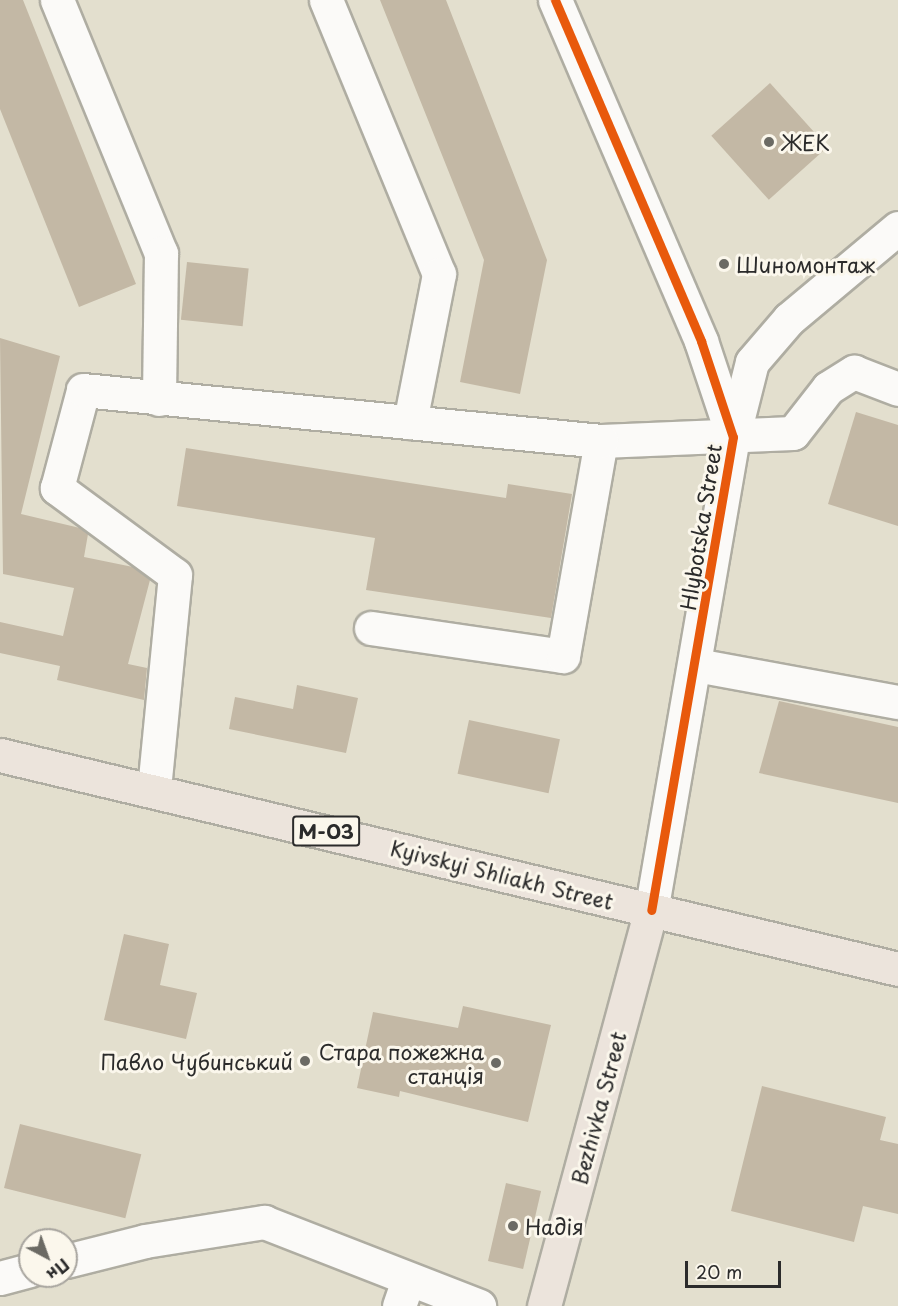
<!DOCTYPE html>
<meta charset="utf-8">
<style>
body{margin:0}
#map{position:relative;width:898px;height:1306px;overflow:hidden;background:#e3dfce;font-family:"Playpen Sans",sans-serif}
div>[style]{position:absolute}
.building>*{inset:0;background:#c3b8a5;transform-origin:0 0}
.roads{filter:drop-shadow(2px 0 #afada2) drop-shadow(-2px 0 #afada2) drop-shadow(0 2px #afada2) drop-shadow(0 -2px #afada2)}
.minor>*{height:33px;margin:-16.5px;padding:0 16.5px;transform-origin:16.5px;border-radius:16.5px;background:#fbfaf8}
.major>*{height:33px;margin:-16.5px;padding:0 16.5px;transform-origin:16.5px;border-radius:16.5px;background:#ece4dc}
.highway>*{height:33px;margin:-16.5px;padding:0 16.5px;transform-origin:16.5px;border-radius:16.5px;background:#ece4dc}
.cycleway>*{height:9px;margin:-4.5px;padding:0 4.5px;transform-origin:4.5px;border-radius:4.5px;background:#e8590c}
.dots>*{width:16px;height:16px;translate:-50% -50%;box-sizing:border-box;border:3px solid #fbf7ec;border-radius:50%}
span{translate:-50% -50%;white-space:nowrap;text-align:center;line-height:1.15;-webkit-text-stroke:6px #fbf7ec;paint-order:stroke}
.shield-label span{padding:2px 4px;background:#fbf7ec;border:2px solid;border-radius:4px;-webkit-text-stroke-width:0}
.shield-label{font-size:20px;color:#2b2b2b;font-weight:700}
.poi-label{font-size:21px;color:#2b2b2b}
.left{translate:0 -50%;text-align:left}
.right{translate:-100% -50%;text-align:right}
.street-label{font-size:21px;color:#2b2b2b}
.north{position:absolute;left:18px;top:1228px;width:60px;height:60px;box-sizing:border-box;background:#fbf7ec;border:2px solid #a8a59f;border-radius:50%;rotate:139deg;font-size:16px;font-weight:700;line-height:24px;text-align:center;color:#2b2b2b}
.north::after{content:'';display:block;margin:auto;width:21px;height:27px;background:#6b6a64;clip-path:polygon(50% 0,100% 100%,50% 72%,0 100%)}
.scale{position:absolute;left:685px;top:1261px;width:96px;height:27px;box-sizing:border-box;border:3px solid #2b2b2b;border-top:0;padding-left:8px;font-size:18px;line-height:21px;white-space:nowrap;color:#2b2b2b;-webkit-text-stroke:4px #fbf7ec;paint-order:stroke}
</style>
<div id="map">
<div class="building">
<i style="clip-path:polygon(0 0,23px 0,136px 284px,79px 307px,0 109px)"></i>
<i style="clip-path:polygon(380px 0,446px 0,547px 260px,520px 394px,460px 382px,484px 260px)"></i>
<i style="left:770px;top:83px;width:86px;height:79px;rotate:48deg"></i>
<i style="left:187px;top:262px;width:62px;height:58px;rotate:6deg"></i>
<i style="clip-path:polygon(0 338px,60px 356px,21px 514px,80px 528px,88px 534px,84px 557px,133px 567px,150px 580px,128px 664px,147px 668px,144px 700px,57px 680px,60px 666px,0 653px,0 622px,63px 636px,74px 588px,3px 574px)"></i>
<i style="clip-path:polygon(856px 412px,898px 425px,898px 526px,828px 504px)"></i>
<i style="clip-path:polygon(186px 448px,506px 498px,508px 484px,572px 494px,551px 618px,366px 590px,375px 538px,177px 506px)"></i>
<i style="clip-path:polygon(297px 685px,358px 698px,346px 753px,229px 729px,235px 697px,293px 709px)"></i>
<i style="clip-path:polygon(779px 701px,898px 727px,898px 803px,759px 773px)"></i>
<i style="left:469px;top:720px;width:93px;height:55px;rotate:12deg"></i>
<i style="clip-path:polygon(124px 934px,169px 944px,160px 985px,197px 993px,186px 1039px,104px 1020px)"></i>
<i style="clip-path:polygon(463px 1006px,551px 1025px,528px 1122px,400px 1091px,399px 1097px,357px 1088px,373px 1012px,458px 1028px)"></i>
<i style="clip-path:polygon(762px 1086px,886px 1117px,880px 1140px,898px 1144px,898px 1214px,863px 1206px,854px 1242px,731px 1211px)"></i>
<i style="left:20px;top:1124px;width:125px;height:66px;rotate:14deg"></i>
<i style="left:506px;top:1183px;width:36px;height:80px;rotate:13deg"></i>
</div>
<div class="roads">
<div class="minor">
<i style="left:57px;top:0;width:274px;rotate:67.7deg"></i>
<i style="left:161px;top:253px;width:146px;rotate:90.8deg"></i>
<i style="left:326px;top:0;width:296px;rotate:67.6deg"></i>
<i style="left:439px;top:274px;width:151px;rotate:101.1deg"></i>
<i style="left:555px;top:0;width:371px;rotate:66.8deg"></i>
<i style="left:701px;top:341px;width:101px;rotate:71.6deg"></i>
<i style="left:733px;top:437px;width:480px;rotate:99.8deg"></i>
<i style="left:733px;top:437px;width:77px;rotate:-75.8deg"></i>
<i style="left:752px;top:362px;width:57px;rotate:-49.3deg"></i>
<i style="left:789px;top:319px;width:142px;rotate:-39.9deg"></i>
<i style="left:371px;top:628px;width:194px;rotate:8.3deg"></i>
<i style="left:563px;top:656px;width:218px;rotate:-80deg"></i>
<i style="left:601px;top:441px;width:192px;rotate:-2.4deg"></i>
<i style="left:793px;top:433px;width:57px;rotate:-52.1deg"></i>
<i style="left:828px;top:388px;width:31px;rotate:-32deg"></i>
<i style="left:854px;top:372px;width:47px;rotate:21.1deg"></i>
<i style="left:696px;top:665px;width:205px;rotate:10.4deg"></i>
<i style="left:154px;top:789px;width:215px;rotate:-84.4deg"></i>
<i style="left:175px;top:575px;width:147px;rotate:-143.6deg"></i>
<i style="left:57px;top:488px;width:101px;rotate:-75.1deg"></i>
<i style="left:83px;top:390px;width:521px;rotate:5.62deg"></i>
<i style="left:66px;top:1261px;width:81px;rotate:-14.2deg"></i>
<i style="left:145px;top:1241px;width:121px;rotate:-9.1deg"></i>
<i style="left:264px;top:1222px;width:231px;rotate:21.3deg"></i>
<i style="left:0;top:1278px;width:31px;rotate:-15deg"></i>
<i style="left:399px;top:1306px;width:28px;rotate:-71deg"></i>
</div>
<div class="major">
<i style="left:544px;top:1306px;width:410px;rotate:-74.9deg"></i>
</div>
<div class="highway">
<i style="left:0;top:755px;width:923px;rotate:13.4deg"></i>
</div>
</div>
<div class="cycleway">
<i style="left:555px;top:0;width:371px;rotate:66.8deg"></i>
<i style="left:701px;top:341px;width:101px;rotate:71.6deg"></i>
<i style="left:733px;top:437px;width:480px;rotate:99.8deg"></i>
</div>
<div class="dots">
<i style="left:769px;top:142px;background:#6b6a64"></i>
<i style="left:724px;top:264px;background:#6b6a64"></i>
<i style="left:305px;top:1061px;background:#6b6a64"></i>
<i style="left:496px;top:1063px;background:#6b6a64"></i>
<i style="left:513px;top:1226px;background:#6b6a64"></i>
</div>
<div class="shield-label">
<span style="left:326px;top:831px">М-03</span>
</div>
<div class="poi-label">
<span class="left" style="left:781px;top:142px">ЖЕК</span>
<span class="left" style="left:736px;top:264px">Шиномонтаж</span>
<span class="right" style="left:484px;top:1063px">Стара пожежна<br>станція</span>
<span class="right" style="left:293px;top:1061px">Павло Чубинський</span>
<span class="left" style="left:525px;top:1226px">Надія</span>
</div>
<div class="street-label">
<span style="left:700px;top:527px;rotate:-81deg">Hlybotska Street</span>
<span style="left:502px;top:874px;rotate:14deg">Kyivskyi Shliakh Street</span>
<span style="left:598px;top:1108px;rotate:-75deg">Bezhivka Street</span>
</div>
<div class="north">Пн</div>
<div class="scale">20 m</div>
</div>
